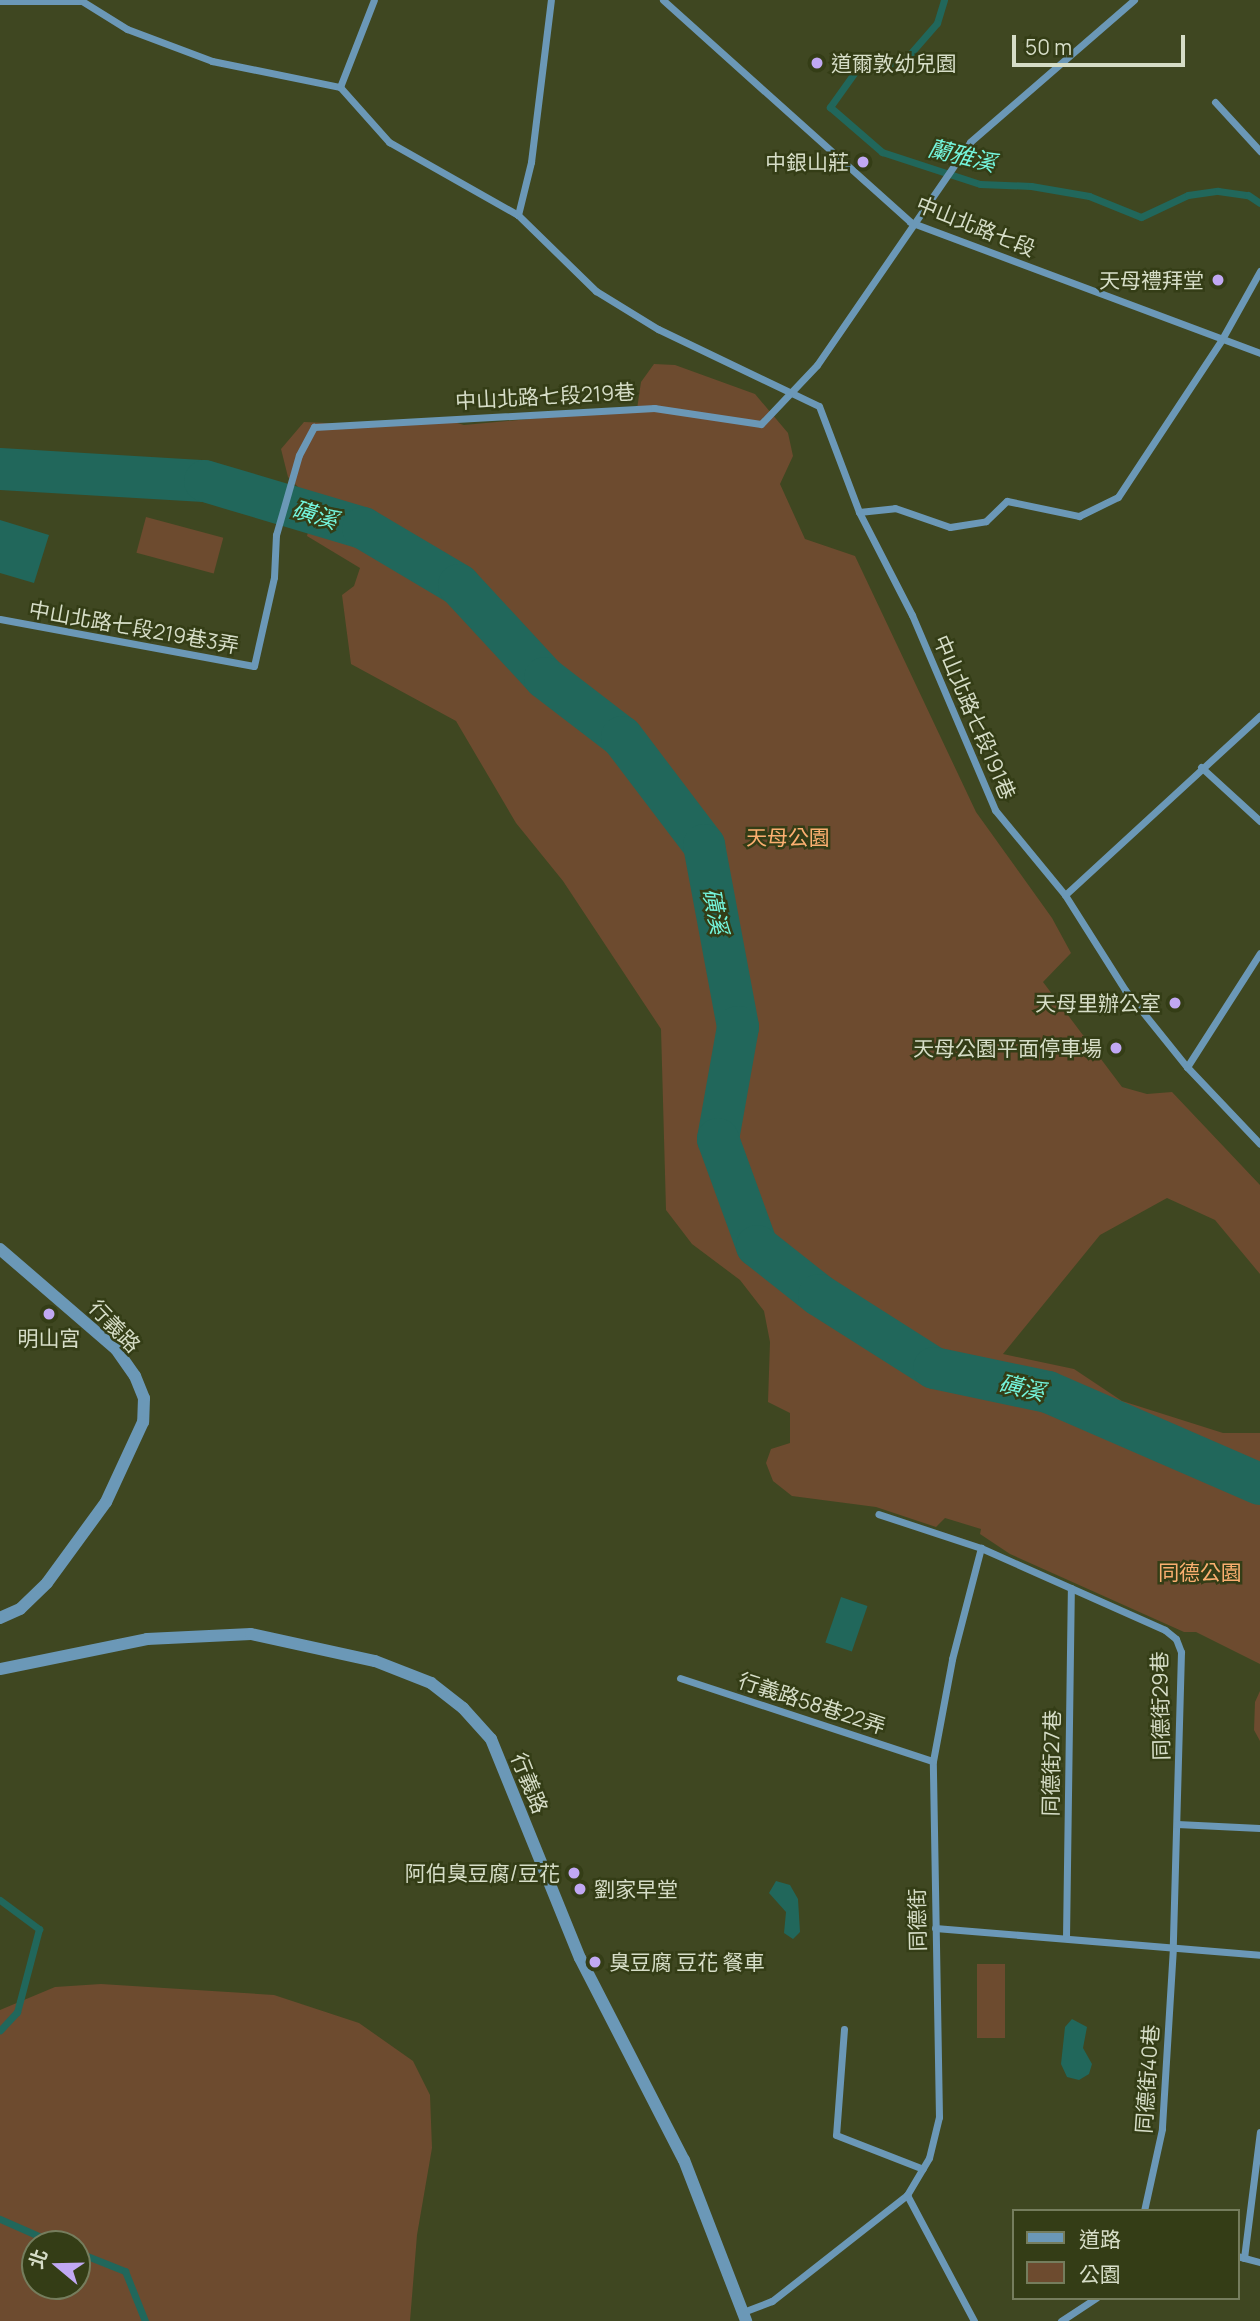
<!DOCTYPE html>
<meta charset="utf-8">
<style>
body{margin:0}
#map{position:relative;width:1260px;height:2321px;overflow:hidden;background:#3f4721;font-family:Manrope,"Noto Sans TC",sans-serif}
div>[style]{position:absolute}
.green>*{inset:0;background:#6d4b2f;transform-origin:0 0}
.water>*{inset:0;background:#21675b;transform-origin:0 0}
.stream>*{height:7px;margin:-3.5px;padding:0 3.5px;transform-origin:3.5px;border-radius:3.5px;background:#21675b}
.river>*{height:42px;margin:-21px;padding:0 21px;transform-origin:21px;border-radius:21px;background:#21675b}
.minor>*{height:7px;margin:-3.5px;padding:0 3.5px;transform-origin:3.5px;border-radius:3.5px;background:#6b98b7}
.tertiary>*{height:12px;margin:-6px;padding:0 6px;transform-origin:6px;border-radius:6px;background:#6b98b7}
.dots>*{width:19px;height:19px;translate:-50% -50%;box-sizing:border-box;border:4px solid #343d16;border-radius:50%}
span{translate:-50% -50%;white-space:nowrap;text-align:center;line-height:1.15;-webkit-text-stroke:5px #343d16;paint-order:stroke}
.poi-label{font-size:21px;color:#d6ddc7}
.left{translate:0 -50%;text-align:left}
.right{translate:-100% -50%;text-align:right}
.street-label{font-size:21px;color:#d6ddc7}
.park-label{font-size:21px;color:#fbaf70}
.water-label{font-size:23px;color:#74f5dd;font-style:italic}
.legend{position:absolute;left:1012px;top:2209px;width:228px;height:91px;box-sizing:border-box;background:#343d16;border:2px solid #757d5d;margin:0;padding:9px 12px;list-style:none;font-size:21px;color:#d6ddc7}
.legend li{display:flex;align-items:center;gap:14px;height:35px}
.legend b{width:35px;border:2px solid #757d5d}
.north{position:absolute;left:21px;top:2230px;width:70px;height:70px;box-sizing:border-box;background:#343d16;border:2px solid #757d5d;border-radius:50%;rotate:289deg;font-size:19px;font-weight:700;line-height:28px;text-align:center;color:#d6ddc7}
.north::after{content:'';display:block;margin:auto;width:24px;height:32px;background:#c1a8f3;clip-path:polygon(50% 0,100% 100%,50% 72%,0 100%)}
.scale{position:absolute;left:1012px;top:35px;width:173px;height:32px;box-sizing:border-box;border:4px solid #d6ddc7;border-top:0;padding-left:9px;font-size:21px;line-height:24px;white-space:nowrap;color:#d6ddc7;-webkit-text-stroke:5px #343d16;paint-order:stroke}
</style>
<div id="map">
<div class="green">
<i style="clip-path:polygon(654px 364px,675px 365px,755px 394px,788px 433px,793px 456px,780px 484px,805px 539px,855px 556px,976px 812px,1052px 918px,1071px 953px,1043px 982px,1122px 1087px,1147px 1094px,1172px 1092px,1260px 1185px,1260px 1274px,1215px 1220px,1167px 1198px,1100px 1235px,1003px 1354px,1074px 1369px,1122px 1401px,1223px 1433px,1260px 1433px,1260px 1664px,1196px 1632px,1184px 1632px,1010px 1554px,980px 1534px,981px 1529px,945px 1518px,936px 1527px,876px 1507px,792px 1496px,773px 1481px,766px 1463px,771px 1449px,790px 1443px,790px 1413px,768px 1402px,770px 1342px,764px 1311px,740px 1280px,692px 1244px,666px 1210px,661px 1029px,563px 881px,516px 823px,456px 721px,351px 664px,342px 595px,354px 586px,360px 568px,307px 536px,315px 504px,288px 477px,281px 449px,304px 422px,348px 424px,440px 418px,464px 425px,637px 409px,641px 382px)"></i>
<i style="left:146px;top:517px;width:80px;height:37px;rotate:15deg"></i>
<i style="clip-path:polygon(1260px 1691px,1260px 1741px,1254px 1730px,1255px 1702px)"></i>
<i style="left:977px;top:1964px;width:28px;height:74px"></i>
<i style="clip-path:polygon(evenodd,101px 1984px,274px 1995px,359px 2023px,413px 2061px,430px 2095px,432px 2148px,417px 2235px,410px 2321px,0 2321px,0 2010px,55px 1987px,101px 1984px,35px 2244px,77px 2244px,77px 2286px,35px 2286px,35px 2244px)"></i>
</div>
<div class="water">
<i style="clip-path:polygon(0 520px,49px 535px,34px 583px,0 573px)"></i>
<i style="left:841px;top:1597px;width:28px;height:48px;rotate:19deg"></i>
<i style="clip-path:polygon(776px 1881px,790px 1885px,798px 1899px,800px 1932px,793px 1939px,784px 1933px,786px 1912px,769px 1893px)"></i>
<i style="clip-path:polygon(1072px 2019px,1087px 2027px,1083px 2048px,1092px 2064px,1089px 2074px,1079px 2080px,1067px 2077px,1061px 2064px,1065px 2027px)"></i>
</div>
<div class="stream">
<i style="left:944px;top:0;width:24px;rotate:107deg"></i>
<i style="left:937px;top:23px;width:52px;rotate:131.1deg"></i>
<i style="left:903px;top:62px;width:43px;rotate:176deg"></i>
<i style="left:860px;top:65px;width:52px;rotate:125.5deg"></i>
<i style="left:830px;top:107px;width:69px;rotate:40.9deg"></i>
<i style="left:882px;top:152px;width:103px;rotate:18.1deg"></i>
<i style="left:980px;top:184px;width:51px;rotate:2.2deg"></i>
<i style="left:1031px;top:186px;width:59px;rotate:9.8deg"></i>
<i style="left:1089px;top:196px;width:56px;rotate:22deg"></i>
<i style="left:1141px;top:217px;width:52px;rotate:-25.1deg"></i>
<i style="left:1188px;top:195px;width:30px;rotate:-8deg"></i>
<i style="left:1218px;top:191px;width:30px;rotate:8deg"></i>
<i style="left:1248px;top:195px;width:14px;rotate:34deg"></i>
<i style="left:0;top:1900px;width:49px;rotate:36.6deg"></i>
<i style="left:39px;top:1929px;width:86px;rotate:104.8deg"></i>
<i style="left:17px;top:2012px;width:25px;rotate:133deg"></i>
<i style="left:0;top:2219px;width:62px;rotate:23.7deg"></i>
<i style="left:77px;top:2252px;width:52px;rotate:21.6deg"></i>
<i style="left:125px;top:2271px;width:54px;rotate:68.2deg"></i>
</div>
<div class="river">
<i style="left:0;top:469px;width:205px;rotate:3.4deg"></i>
<i style="left:205px;top:481px;width:165px;rotate:16.6deg"></i>
<i style="left:363px;top:528px;width:112px;rotate:30.7deg"></i>
<i style="left:459px;top:585px;width:127px;rotate:47.2deg"></i>
<i style="left:545px;top:678px;width:97px;rotate:37.5deg"></i>
<i style="left:622px;top:737px;width:136px;rotate:52.8deg"></i>
<i style="left:704px;top:845px;width:185px;rotate:79.4deg"></i>
<i style="left:738px;top:1027px;width:114px;rotate:100.1deg"></i>
<i style="left:718px;top:1139px;width:114px;rotate:70deg"></i>
<i style="left:757px;top:1246px;width:79px;rotate:38.3deg"></i>
<i style="left:819px;top:1295px;width:136px;rotate:32.4deg"></i>
<i style="left:934px;top:1368px;width:116px;rotate:11.9deg"></i>
<i style="left:1048px;top:1392px;width:231px;rotate:23.5deg"></i>
</div>
<div class="minor">
<i style="left:663px;top:0;width:332px;rotate:41.9deg"></i>
<i style="left:910px;top:222px;width:374px;rotate:20.5deg"></i>
<i style="left:0;top:1px;width:82px"></i>
<i style="left:82px;top:1px;width:53px;rotate:31.9deg"></i>
<i style="left:127px;top:29px;width:91px;rotate:20.6deg"></i>
<i style="left:212px;top:61px;width:131px;rotate:11.5deg"></i>
<i style="left:340px;top:87px;width:74px;rotate:48.3deg"></i>
<i style="left:389px;top:142px;width:148px;rotate:29.5deg"></i>
<i style="left:518px;top:215px;width:109px;rotate:44.3deg"></i>
<i style="left:596px;top:291px;width:73px;rotate:31.5deg"></i>
<i style="left:658px;top:329px;width:178px;rotate:25.6deg"></i>
<i style="left:819px;top:406px;width:113px;rotate:69.3deg"></i>
<i style="left:859px;top:512px;width:116px;rotate:62.8deg"></i>
<i style="left:912px;top:615px;width:212px;rotate:66.9deg"></i>
<i style="left:995px;top:810px;width:110px;rotate:50.5deg"></i>
<i style="left:1065px;top:895px;width:112px;rotate:57.7deg"></i>
<i style="left:1125px;top:990px;width:99px;rotate:51.2deg"></i>
<i style="left:1187px;top:1067px;width:106px;rotate:46.5deg"></i>
<i style="left:340px;top:87px;width:93px;rotate:-68.7deg"></i>
<i style="left:1215px;top:102px;width:67px;rotate:47.4deg"></i>
<i style="left:518px;top:215px;width:55px;rotate:-76.2deg"></i>
<i style="left:531px;top:162px;width:163px;rotate:-83deg"></i>
<i style="left:859px;top:512px;width:36px;rotate:-6deg"></i>
<i style="left:895px;top:508px;width:58px;rotate:19.1deg"></i>
<i style="left:950px;top:527px;width:36px;rotate:-9deg"></i>
<i style="left:986px;top:521px;width:29px;rotate:-44deg"></i>
<i style="left:1007px;top:501px;width:74px;rotate:11.8deg"></i>
<i style="left:1079px;top:516px;width:43px;rotate:-26deg"></i>
<i style="left:1118px;top:497px;width:189px;rotate:-56.6deg"></i>
<i style="left:1222px;top:339px;width:78px;rotate:-60.8deg"></i>
<i style="left:0;top:619px;width:258px;rotate:10.5deg"></i>
<i style="left:254px;top:666px;width:91px;rotate:-77.3deg"></i>
<i style="left:274px;top:577px;width:42px;rotate:-87.3deg"></i>
<i style="left:276px;top:535px;width:83px;rotate:-74deg"></i>
<i style="left:299px;top:455px;width:32px;rotate:-62deg"></i>
<i style="left:314px;top:427px;width:341px;rotate:-3.2deg"></i>
<i style="left:654px;top:408px;width:108px;rotate:8.5deg"></i>
<i style="left:761px;top:424px;width:81px;rotate:-46.5deg"></i>
<i style="left:817px;top:365px;width:270px;rotate:-55.5deg"></i>
<i style="left:970px;top:142px;width:217px;rotate:-40.9deg"></i>
<i style="left:1201px;top:767px;width:80px;rotate:42.5deg"></i>
<i style="left:1065px;top:895px;width:265px;rotate:-42.6deg"></i>
<i style="left:1187px;top:1067px;width:135px;rotate:-57.4deg"></i>
<i style="left:981px;top:1548px;width:201px;rotate:24deg"></i>
<i style="left:1165px;top:1630px;width:14px;rotate:39deg"></i>
<i style="left:1176px;top:1639px;width:14px;rotate:69deg"></i>
<i style="left:1181px;top:1652px;width:295px;rotate:91.6deg"></i>
<i style="left:1173px;top:1947px;width:182px;rotate:93.5deg"></i>
<i style="left:1162px;top:2129px;width:84px;rotate:102.4deg"></i>
<i style="left:680px;top:1678px;width:266px;rotate:18.2deg"></i>
<i style="left:1177px;top:1824px;width:83px;rotate:2.8deg"></i>
<i style="left:935px;top:1928px;width:326px;rotate:4.7deg"></i>
<i style="left:1066px;top:1938px;width:350px;rotate:-89.2deg"></i>
<i style="left:844px;top:2029px;width:106px;rotate:94.3deg"></i>
<i style="left:836px;top:2135px;width:93px;rotate:21.3deg"></i>
<i style="left:907px;top:2195px;width:143px;rotate:62deg"></i>
<i style="left:1237px;top:2256px;width:24px;rotate:15deg"></i>
<i style="left:1244px;top:2258px;width:127px;rotate:-82.8deg"></i>
<i style="left:743px;top:2312px;width:31px;rotate:-21deg"></i>
<i style="left:772px;top:2301px;width:172px;rotate:-38.1deg"></i>
<i style="left:907px;top:2195px;width:43px;rotate:-59.3deg"></i>
<i style="left:929px;top:2158px;width:42px;rotate:-76.3deg"></i>
<i style="left:939px;top:2117px;width:356px;rotate:-91deg"></i>
<i style="left:933px;top:1761px;width:104px;rotate:-79.4deg"></i>
<i style="left:952px;top:1659px;width:115px;rotate:-75.4deg"></i>
<i style="left:981px;top:1548px;width:108px;rotate:-161.7deg"></i>
<i style="left:1061px;top:2321px;width:42px;rotate:-33.3deg"></i>
</div>
<div class="tertiary">
<i style="left:0;top:1249px;width:153px;rotate:40.8deg"></i>
<i style="left:116px;top:1349px;width:33px;rotate:55deg"></i>
<i style="left:135px;top:1376px;width:24px;rotate:68deg"></i>
<i style="left:144px;top:1398px;width:24px;rotate:92deg"></i>
<i style="left:143px;top:1422px;width:88px;rotate:114.8deg"></i>
<i style="left:106px;top:1502px;width:100px;rotate:126.1deg"></i>
<i style="left:47px;top:1583px;width:37px;rotate:136deg"></i>
<i style="left:20px;top:1609px;width:22px;rotate:156deg"></i>
<i style="left:0;top:1669px;width:150px;rotate:-11.5deg"></i>
<i style="left:147px;top:1639px;width:104px;rotate:-2.8deg"></i>
<i style="left:251px;top:1634px;width:127px;rotate:12.3deg"></i>
<i style="left:375px;top:1661px;width:60px;rotate:21.4deg"></i>
<i style="left:431px;top:1683px;width:41px;rotate:38deg"></i>
<i style="left:463px;top:1708px;width:42px;rotate:47.9deg"></i>
<i style="left:491px;top:1739px;width:236px;rotate:67.9deg"></i>
<i style="left:580px;top:1958px;width:227px;rotate:62.8deg"></i>
<i style="left:684px;top:2160px;width:173px;rotate:68.9deg"></i>
</div>
<div class="dots">
<i style="left:817px;top:63px;background:#c1a8f3"></i>
<i style="left:863px;top:162px;background:#c1a8f3"></i>
<i style="left:1218px;top:280px;background:#c1a8f3"></i>
<i style="left:1175px;top:1003px;background:#c1a8f3"></i>
<i style="left:1116px;top:1048px;background:#c1a8f3"></i>
<i style="left:49px;top:1314px;background:#c1a8f3"></i>
<i style="left:574px;top:1873px;background:#c1a8f3"></i>
<i style="left:580px;top:1889px;background:#c1a8f3"></i>
<i style="left:595px;top:1962px;background:#c1a8f3"></i>
</div>
<div class="poi-label">
<span class="left" style="left:831px;top:63px">道爾敦幼兒園</span>
<span class="right" style="left:849px;top:162px">中銀山莊</span>
<span class="right" style="left:1204px;top:280px">天母禮拜堂</span>
<span class="right" style="left:1161px;top:1003px">天母里辦公室</span>
<span class="right" style="left:1102px;top:1048px">天母公園平面停車場</span>
<span style="left:49px;top:1338px">明山宮</span>
<span class="right" style="left:560px;top:1873px">阿伯臭豆腐/豆花</span>
<span class="left" style="left:594px;top:1889px">劉家早堂</span>
<span class="left" style="left:609px;top:1962px">臭豆腐 豆花 餐車</span>
</div>
<div class="street-label">
<span style="left:976px;top:226px;rotate:22deg">中山北路七段</span>
<span style="left:545px;top:396px;rotate:-3deg">中山北路七段219巷</span>
<span style="left:134px;top:627px;rotate:10deg">中山北路七段219巷3弄</span>
<span style="left:975px;top:717px;rotate:67deg">中山北路七段191巷</span>
<span style="left:115px;top:1326px;rotate:46deg">行義路</span>
<span style="left:812px;top:1703px;rotate:18deg">行義路58巷22弄</span>
<span style="left:1160px;top:1706px;rotate:-91deg">同德街29巷</span>
<span style="left:1051px;top:1763px;rotate:-89deg">同德街27巷</span>
<span style="left:530px;top:1783px;rotate:68deg">行義路</span>
<span style="left:917px;top:1920px;rotate:-91deg">同德街</span>
<span style="left:1147px;top:2079px;rotate:-86deg">同德街40巷</span>
</div>
<div class="park-label">
<span style="left:788px;top:837px">天母公園</span>
<span style="left:1200px;top:1572px">同德公園</span>
</div>
<div class="water-label">
<span style="left:962px;top:155px;rotate:14deg">蘭雅溪</span>
<span style="left:315px;top:514px;rotate:17deg">磺溪</span>
<span style="left:716px;top:911px;rotate:79deg">磺溪</span>
<span style="left:1022px;top:1387px;rotate:13deg">磺溪</span>
</div>
<ul class="legend">
<li><b style="height:9px;background:#6b98b7"></b>道路</li>
<li><b style="height:19px;background:#6d4b2f"></b>公園</li>
</ul>
<div class="north">北</div>
<div class="scale">50 m</div>
</div>
